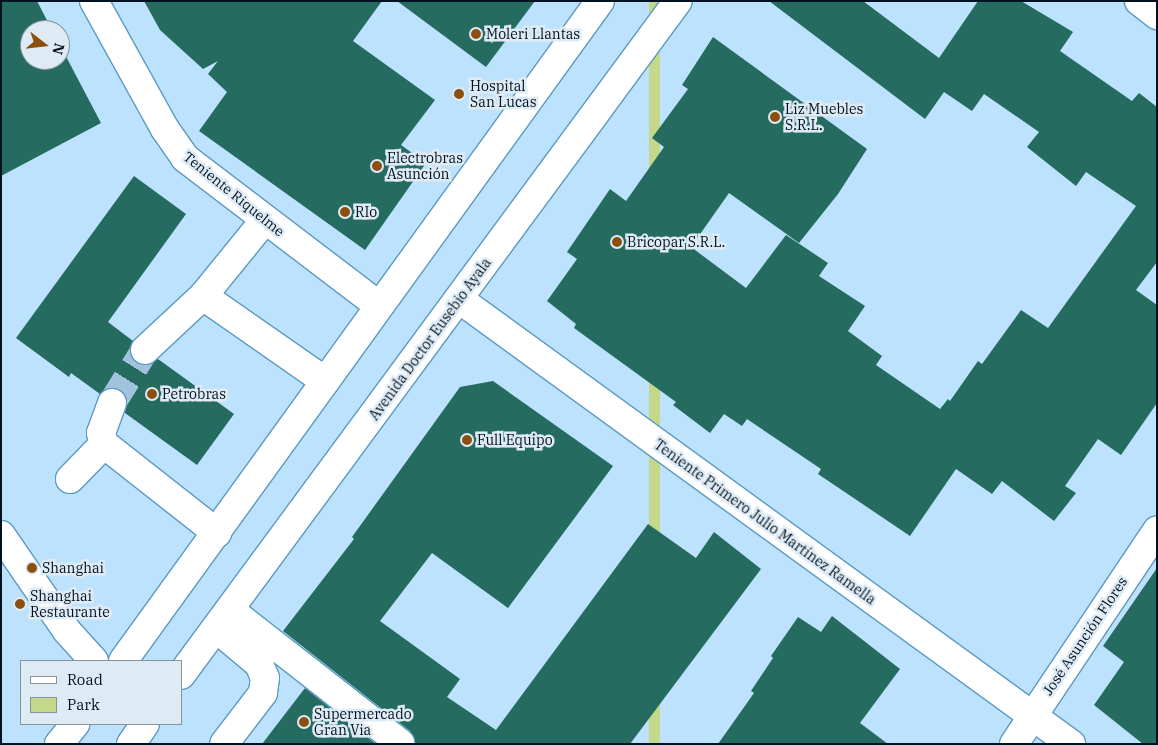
<!DOCTYPE html>
<meta charset="utf-8">
<style>
body{margin:0}
#map{position:relative;width:1158px;height:745px;overflow:hidden;background:#bde2fd;font-family:"IBM Plex Serif",serif}
div>[style]{position:absolute}
.green>*{inset:0;background:#c4d889;transform-origin:0 0}
.building>*{inset:0;background:#256b5f}
.minor-tunnel>*{height:28px;margin-top:-14px;transform-origin:0;background:repeating-linear-gradient(90deg,#a1c3dc 0 28px,transparent 0 42px)}
.roads{filter:drop-shadow(1px 0 #5c9ac4) drop-shadow(-1px 0 #5c9ac4) drop-shadow(0 1px #5c9ac4) drop-shadow(0 -1px #5c9ac4)}
.minor>*{height:28px;margin:-14px;padding:0 14px;transform-origin:14px;border-radius:14px;background:#fff}
.highway>*{height:28px;margin:-14px;padding:0 14px;transform-origin:14px;border-radius:14px;background:#fff}
.dots>*{width:14px;height:14px;translate:-50% -50%;box-sizing:border-box;border:2px solid #dfebf4;border-radius:50%}
span{translate:-50% -50%;white-space:nowrap;text-align:center;line-height:1.15;-webkit-text-stroke:5px #dfebf4;paint-order:stroke}
.poi-label{font-size:14px;color:#001221}
.left{translate:0 -50%;text-align:left}
.street-label{font-size:14px;color:#001221}
.frame{position:absolute;inset:0;border:2px solid #001221;pointer-events:none}
.legend{position:absolute;left:20px;top:660px;width:162px;height:65px;box-sizing:border-box;background:#dfebf4;border:1px solid #8694a0;margin:0;padding:6px 9px;list-style:none;font-size:15px;color:#001221}
.legend li{display:flex;align-items:center;gap:10px;height:25px}
.legend b{width:25px;border:1px solid #8694a0}
.north{position:absolute;left:20px;top:20px;width:50px;height:50px;box-sizing:border-box;background:#dfebf4;border:1px solid #8694a0;border-radius:50%;rotate:106deg;font-size:14px;font-weight:700;line-height:20px;text-align:center;color:#001221}
.north::after{content:'';display:block;margin:auto;width:18px;height:22px;background:#8c4f10;clip-path:polygon(50% 0,100% 100%,50% 72%,0 100%)}
</style>
<div id="map">
<div class="green">
<i style="left:649px;top:1px;width:11px;height:820px"></i>
</div>
<div class="building">
<i style="clip-path:polygon(1px 1px,37px 1px,52px 30px,30px 30px,30px 60px,60px 60px,60px 45px,101px 123px,1px 176px)"></i>
<i style="clip-path:polygon(144px 1px,382px 1px,353px 41px,435px 100px,401px 145px,426px 163px,365px 250px,199px 131px,227px 92px,208px 74px,218px 61px,203px 69px,160px 30px)"></i>
<i style="clip-path:polygon(397px 1px,535px 1px,486px 67px)"></i>
<i style="clip-path:polygon(769px 1px,863px 1px,939px 58px,978px 1px,1021px 1px,1073px 32px,1060px 51px,1132px 101px,1139px 93px,1157px 107px,1157px 262px,1136px 290px,1157px 305px,1157px 403px,1121px 455px,1098px 439px,1065px 486px,1076px 493px,1054px 521px,1002px 481px,992px 494px,956px 469px,910px 536px,818px 474px,821px 469px,747px 419px,742px 426px,724px 414px,710px 433px,673px 405px,676px 402px,574px 328px,576px 324px,547px 301px,577px 259px,567px 252px,610px 189px,626px 201px,664px 147px,652px 138px,688px 89px,682px 85px,713px 37px,867px 149px,838px 194px,799px 243px,729px 193px,691px 247px,746px 288px,786px 235px,828px 263px,819px 276px,865px 306px,848px 331px,882px 356px,876px 365px,940px 409px,948px 399px,950px 401px,978px 361px,982px 364px,1021px 310px,1048px 328px,1136px 206px,1086px 172px,1076px 186px,1027px 147px,1039px 132px,984px 94px,972px 111px,944px 92px,925px 119px)"></i>
<i style="clip-path:polygon(134px 176px,186px 214px,108px 322px,133px 341px,130px 353px,134px 361px,148px 365px,158px 359px,234px 414px,197px 465px,125px 413px,127px 400px,118px 389px,109px 388px,100px 394px,71px 373px,69px 377px,16px 338px)"></i>
<i style="clip-path:polygon(493px 381px,613px 466px,508px 608px,432px 553px,380px 621px,460px 679px,447px 697px,496px 730px,648px 524px,696px 558px,714px 532px,761px 569px,630px 744px,415px 744px,410px 731px,283px 631px,354px 539px,352px 537px,460px 387px)"></i>
<i style="clip-path:polygon(1157px 568px,1157px 744px,1143px 744px,1094px 705px,1124px 662px,1103px 646px)"></i>
<i style="clip-path:polygon(832px 616px,900px 669px,860px 723px,888px 744px,718px 744px,754px 693px,751px 691px,773px 658px,771px 656px,798px 617px,821px 632px)"></i>
<i style="clip-path:polygon(305px 688px,376px 744px,262px 744px)"></i>
</div>
<div class="minor-tunnel">
<i style="left:112px;top:403px;width:62px;rotate:-58.1deg"></i>
</div>
<div class="roads">
<div class="minor">
<i style="left:94px;top:1px;width:146px;rotate:61deg"></i>
<i style="left:165px;top:129px;width:35px;rotate:55deg"></i>
<i style="left:185px;top:158px;width:243px;rotate:37.3deg"></i>
<i style="left:1139px;top:1px;width:23px;rotate:38deg"></i>
<i style="left:203px;top:296px;width:97px;rotate:-50.9deg"></i>
<i style="left:459px;top:299px;width:757px;rotate:36.02deg"></i>
<i style="left:145px;top:350px;width:79px;rotate:-43deg"></i>
<i style="left:203px;top:296px;width:149px;rotate:34.9deg"></i>
<i style="left:112px;top:403px;width:32px;rotate:110deg"></i>
<i style="left:101px;top:433px;width:11px;rotate:75deg"></i>
<i style="left:104px;top:444px;width:144px;rotate:38.2deg"></i>
<i style="left:70px;top:479px;width:49px;rotate:-45.8deg"></i>
<i style="left:1px;top:535px;width:116px;rotate:55.5deg"></i>
<i style="left:67px;top:631px;width:40px;rotate:48deg"></i>
<i style="left:230px;top:610px;width:216px;rotate:38deg"></i>
<i style="left:216px;top:628px;width:56px;rotate:39.9deg"></i>
<i style="left:259px;top:664px;width:15px;rotate:67deg"></i>
<i style="left:265px;top:678px;width:15px;rotate:98deg"></i>
<i style="left:263px;top:693px;width:64px;rotate:127.4deg"></i>
<i style="left:1014px;top:744px;width:257px;rotate:-56.2deg"></i>
</div>
<div class="highway">
<i style="left:123px;top:661px;width:814px;rotate:-54.14deg"></i>
<i style="left:181px;top:675px;width:837px;rotate:-53.6deg"></i>
<i style="left:59px;top:744px;width:26px;rotate:-51deg"></i>
<i style="left:131px;top:744px;width:24px;rotate:-55deg"></i>
</div>
</div>
<div class="dots">
<i style="left:476px;top:34px;background:#8c4f10"></i>
<i style="left:459px;top:94px;background:#8c4f10"></i>
<i style="left:775px;top:117px;background:#8c4f10"></i>
<i style="left:377px;top:166px;background:#8c4f10"></i>
<i style="left:345px;top:212px;background:#8c4f10"></i>
<i style="left:617px;top:242px;background:#8c4f10"></i>
<i style="left:152px;top:394px;background:#8c4f10"></i>
<i style="left:467px;top:440px;background:#8c4f10"></i>
<i style="left:32px;top:568px;background:#8c4f10"></i>
<i style="left:20px;top:604px;background:#8c4f10"></i>
<i style="left:304px;top:722px;background:#8c4f10"></i>
</div>
<div class="poi-label">
<span class="left" style="left:486px;top:34px">Moleri Llantas</span>
<span class="left" style="left:470px;top:94px">Hospital<br>San Lucas</span>
<span class="left" style="left:785px;top:117px">Liz Muebles<br>S.R.L.</span>
<span class="left" style="left:387px;top:166px">Electrobras<br>Asunción</span>
<span class="left" style="left:355px;top:212px">RIo</span>
<span class="left" style="left:627px;top:242px">Bricopar S.R.L.</span>
<span class="left" style="left:162px;top:394px">Petrobras</span>
<span class="left" style="left:477px;top:440px">Full Equipo</span>
<span class="left" style="left:42px;top:568px">Shanghai</span>
<span class="left" style="left:30px;top:604px">Shanghai<br>Restaurante</span>
<span class="left" style="left:314px;top:722px">Supermercado<br>Gran Via</span>
</div>
<div class="street-label">
<span style="left:234px;top:194px;rotate:39deg">Teniente Riquelme</span>
<span style="left:430px;top:339px;rotate:-54deg">Avenida Doctor Eusebio Ayala</span>
<span style="left:765px;top:522px;rotate:36deg">Teniente Primero Julio Martínez Ramella</span>
<span style="left:1085px;top:636px;rotate:-56deg">José Asunción Flores</span>
</div>
<div class="frame"></div>
<ul class="legend">
<li><b style="height:6px;background:#fff"></b>Road</li>
<li><b style="height:14px;background:#c4d889"></b>Park</li>
</ul>
<div class="north">N</div>
</div>
